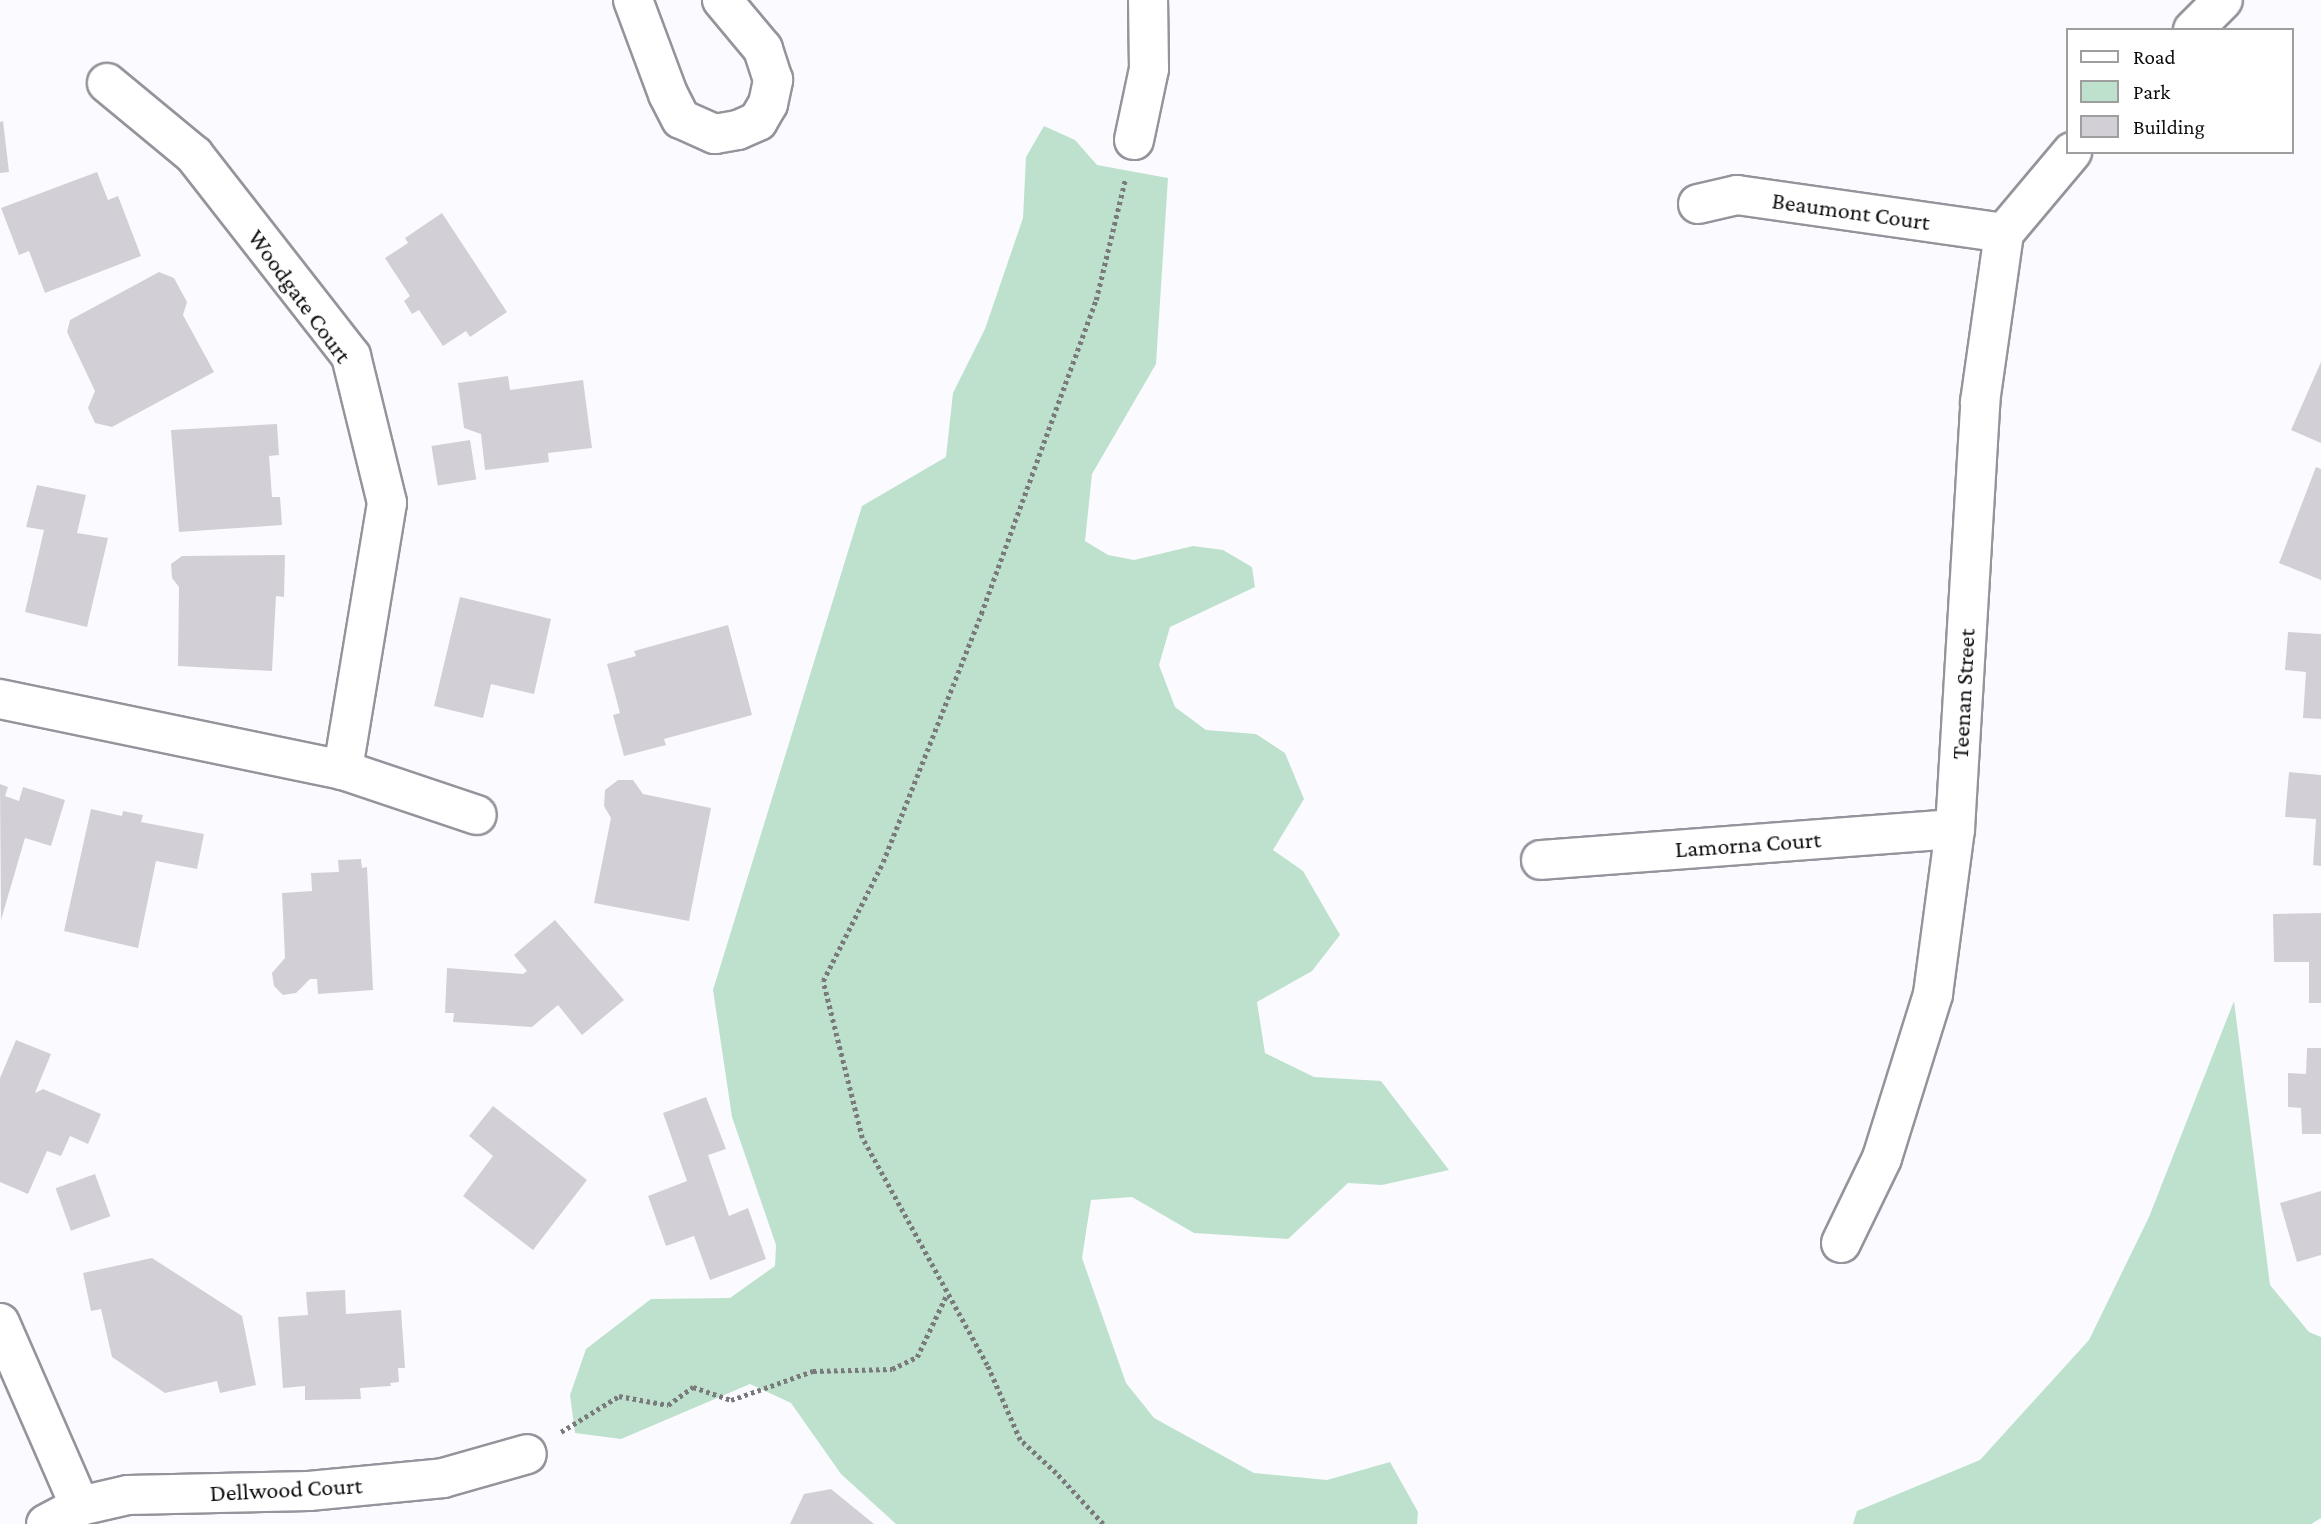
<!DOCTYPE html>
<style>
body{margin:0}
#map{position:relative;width:2321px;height:1524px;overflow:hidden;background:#fbfbff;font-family:"Crimson Pro",serif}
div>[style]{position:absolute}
.green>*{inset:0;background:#bde1cd}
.building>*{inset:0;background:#d3cfd7;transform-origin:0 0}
.path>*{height:4.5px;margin-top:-2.25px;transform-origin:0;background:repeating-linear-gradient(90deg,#7a7a7d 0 3.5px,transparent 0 7px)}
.roads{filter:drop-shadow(2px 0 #94949c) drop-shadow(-2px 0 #94949c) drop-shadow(0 2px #94949c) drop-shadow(0 -2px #94949c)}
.minor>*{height:38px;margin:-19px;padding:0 19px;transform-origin:19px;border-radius:19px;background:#fff}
.tertiary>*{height:38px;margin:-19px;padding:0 19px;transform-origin:19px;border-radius:19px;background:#fff}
span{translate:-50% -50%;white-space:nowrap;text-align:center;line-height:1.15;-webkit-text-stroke:5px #fff;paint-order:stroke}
.street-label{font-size:24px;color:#0d0c0f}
.legend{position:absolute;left:2066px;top:28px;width:228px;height:126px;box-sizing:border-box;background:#fff;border:2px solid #9e9e9f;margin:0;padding:9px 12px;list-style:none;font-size:21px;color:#0d0c0f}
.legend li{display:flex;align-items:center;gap:14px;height:35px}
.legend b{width:35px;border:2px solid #9e9e9f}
</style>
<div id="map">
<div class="green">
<i style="clip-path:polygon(1044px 126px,1075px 140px,1097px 165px,1168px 178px,1156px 364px,1092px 474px,1085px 541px,1108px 555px,1134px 560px,1193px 546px,1223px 550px,1252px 567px,1255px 587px,1170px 627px,1159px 665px,1175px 707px,1206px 730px,1256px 734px,1285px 753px,1304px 799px,1273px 850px,1303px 871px,1340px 935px,1312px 971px,1257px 1002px,1265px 1053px,1314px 1077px,1381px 1081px,1449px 1170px,1382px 1185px,1348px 1183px,1288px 1239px,1194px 1233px,1132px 1197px,1091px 1200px,1082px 1258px,1126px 1383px,1154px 1418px,1254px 1473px,1327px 1480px,1390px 1462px,1418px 1512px,1417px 1524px,896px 1524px,841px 1474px,791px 1403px,750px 1384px,621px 1439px,575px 1433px,570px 1395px,586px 1349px,651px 1299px,730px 1298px,775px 1266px,776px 1245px,732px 1117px,713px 990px,862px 506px,946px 457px,953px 393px,985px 329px,1023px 218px,1026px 157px)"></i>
<i style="clip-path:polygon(2234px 1001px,2270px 1285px,2309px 1332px,2321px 1337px,2321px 1518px,2311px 1524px,1853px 1524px,1857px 1511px,1980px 1460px,2089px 1340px,2149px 1217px)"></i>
</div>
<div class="building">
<i style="clip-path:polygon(3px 121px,9px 172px,0 173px,0 122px)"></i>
<i style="clip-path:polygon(97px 172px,108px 200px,118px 196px,141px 256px,45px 293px,29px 251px,19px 255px,1px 208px)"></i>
<i style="clip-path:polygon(442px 213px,507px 312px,470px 337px,466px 331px,443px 346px,419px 310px,412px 314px,404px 301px,410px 296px,385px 258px,408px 243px,405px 238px)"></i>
<i style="clip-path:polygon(159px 272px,174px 278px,187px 302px,183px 315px,214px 372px,112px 427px,95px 423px,88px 408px,95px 391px,67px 332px,70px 320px)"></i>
<i style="clip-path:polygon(2321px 362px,2321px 443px,2291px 430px)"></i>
<i style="clip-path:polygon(508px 376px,510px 390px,583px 380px,592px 448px,548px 453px,549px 462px,485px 470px,481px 434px,464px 428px,458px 383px)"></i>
<i style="clip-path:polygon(277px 424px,279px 455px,269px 456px,272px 497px,280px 497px,282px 525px,179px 532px,171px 430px)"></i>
<i style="left:470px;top:440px;width:40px;height:39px;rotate:81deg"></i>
<i style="clip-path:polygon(2316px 467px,2321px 469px,2321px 580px,2279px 563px)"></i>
<i style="clip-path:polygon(37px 485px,86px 495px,77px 533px,108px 538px,87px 627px,25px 612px,44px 530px,26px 527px)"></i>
<i style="clip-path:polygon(285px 555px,284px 597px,276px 596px,272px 671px,178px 666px,179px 587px,172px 578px,171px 564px,182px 556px)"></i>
<i style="clip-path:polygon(460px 597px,551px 619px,534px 694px,491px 684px,483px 718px,434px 706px)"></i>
<i style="clip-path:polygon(728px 625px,752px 715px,664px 739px,666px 745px,624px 756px,613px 715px,620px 713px,607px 664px,636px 656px,634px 651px)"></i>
<i style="clip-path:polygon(2288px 632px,2321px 634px,2321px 719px,2303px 718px,2306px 672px,2285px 670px)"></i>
<i style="clip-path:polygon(2289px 772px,2321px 775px,2321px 866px,2313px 865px,2316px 819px,2285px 817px)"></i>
<i style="clip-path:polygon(618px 780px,633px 780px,643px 794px,711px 808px,689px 921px,594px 903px,611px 818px,604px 806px,605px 790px)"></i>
<i style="clip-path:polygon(0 784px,8px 787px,5px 796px,19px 801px,23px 787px,65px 800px,51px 846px,25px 838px,1px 920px)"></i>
<i style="clip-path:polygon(91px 809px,122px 816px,123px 811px,143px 815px,141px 822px,204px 834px,197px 869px,156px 861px,138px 948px,64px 931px)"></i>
<i style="clip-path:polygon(361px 859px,362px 868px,367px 867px,373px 990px,318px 994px,317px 979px,310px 979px,296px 993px,283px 995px,274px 986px,272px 973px,285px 958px,282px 893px,312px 891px,311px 873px,339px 872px,338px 860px)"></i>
<i style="clip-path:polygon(2321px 913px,2321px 1003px,2309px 1003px,2309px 962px,2274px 962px,2273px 914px)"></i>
<i style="clip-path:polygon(555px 920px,624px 1000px,582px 1035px,558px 1005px,532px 1027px,453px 1022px,454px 1013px,445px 1013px,447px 968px,523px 974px,527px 971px,514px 955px)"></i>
<i style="clip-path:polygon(16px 1040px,51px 1054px,35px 1093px,43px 1089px,101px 1114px,88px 1144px,70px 1136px,61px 1156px,47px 1151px,28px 1194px,0 1182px,0 1078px)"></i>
<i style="clip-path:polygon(2307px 1048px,2321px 1048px,2321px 1134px,2302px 1134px,2301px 1108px,2288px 1107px,2288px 1073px,2306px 1074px)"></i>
<i style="clip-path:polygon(706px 1097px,726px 1149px,708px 1155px,729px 1216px,748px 1208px,766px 1259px,710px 1280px,694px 1236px,666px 1246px,648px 1196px,687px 1181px,663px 1113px)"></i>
<i style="clip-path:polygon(493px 1106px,587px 1180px,533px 1250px,463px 1196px,493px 1156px,469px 1136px)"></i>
<i style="left:95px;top:1174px;width:45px;height:42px;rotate:70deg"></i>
<i style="clip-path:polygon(2321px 1191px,2321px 1255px,2297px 1262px,2280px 1203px)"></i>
<i style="clip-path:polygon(152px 1258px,242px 1316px,256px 1385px,220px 1393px,217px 1381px,165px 1393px,112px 1357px,101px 1309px,91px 1311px,83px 1273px)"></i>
<i style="clip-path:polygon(345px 1290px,346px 1314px,401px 1310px,405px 1368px,398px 1368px,399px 1382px,390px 1383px,391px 1386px,360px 1388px,361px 1399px,305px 1400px,305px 1386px,283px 1388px,278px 1317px,308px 1315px,306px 1292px)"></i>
<i style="clip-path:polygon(831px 1489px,874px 1524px,790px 1524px,804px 1494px)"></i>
</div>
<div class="path">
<i style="left:561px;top:1432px;width:68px;rotate:-31.8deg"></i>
<i style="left:619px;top:1396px;width:50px;rotate:10.4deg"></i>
<i style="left:668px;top:1405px;width:31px;rotate:-36deg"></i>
<i style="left:693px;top:1387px;width:40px;rotate:18.9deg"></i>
<i style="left:731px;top:1400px;width:87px;rotate:-19.5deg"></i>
<i style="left:813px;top:1371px;width:79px;rotate:-1.5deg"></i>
<i style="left:892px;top:1369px;width:28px;rotate:-26deg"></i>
<i style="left:917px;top:1357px;width:70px;rotate:-64.5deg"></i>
<i style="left:1103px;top:1524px;width:69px;rotate:-132.7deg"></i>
<i style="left:1056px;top:1473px;width:49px;rotate:-137.5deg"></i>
<i style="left:1020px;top:1440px;width:82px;rotate:-113.7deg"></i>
<i style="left:987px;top:1365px;width:259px;rotate:-118.8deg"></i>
<i style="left:862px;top:1138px;width:162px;rotate:-104deg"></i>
<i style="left:823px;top:981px;width:133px;rotate:-63.2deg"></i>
<i style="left:883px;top:862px;width:267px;rotate:-68.4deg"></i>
<i style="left:981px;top:614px;width:334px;rotate:-69.9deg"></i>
<i style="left:1096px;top:300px;width:123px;rotate:-76.4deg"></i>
</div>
<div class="roads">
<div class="minor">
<i style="left:633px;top:0;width:100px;rotate:69.6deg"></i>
<i style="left:668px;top:94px;width:28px;rotate:63deg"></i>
<i style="left:681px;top:119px;width:37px;rotate:24deg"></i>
<i style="left:715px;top:134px;width:23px;rotate:-10deg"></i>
<i style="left:738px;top:130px;width:22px;rotate:-24deg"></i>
<i style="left:758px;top:121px;width:20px;rotate:-60deg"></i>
<i style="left:768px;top:104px;width:25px;rotate:-78deg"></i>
<i style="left:773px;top:80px;width:33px;rotate:-108deg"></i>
<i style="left:763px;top:49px;width:64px;rotate:-129.9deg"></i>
<i style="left:2193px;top:30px;width:42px;rotate:-45deg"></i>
<i style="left:107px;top:83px;width:113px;rotate:39.6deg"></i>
<i style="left:194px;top:155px;width:255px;rotate:52deg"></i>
<i style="left:351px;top:356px;width:151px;rotate:76.2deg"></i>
<i style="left:387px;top:503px;width:271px;rotate:99.4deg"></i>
<i style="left:1698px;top:204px;width:40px;rotate:-13deg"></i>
<i style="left:1737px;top:195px;width:270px;rotate:8.1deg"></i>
<i style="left:0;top:699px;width:350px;rotate:11.7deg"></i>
<i style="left:343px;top:770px;width:141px;rotate:18.6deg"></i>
<i style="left:1541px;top:860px;width:415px;rotate:-4.3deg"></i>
<i style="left:1841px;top:1243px;width:94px;rotate:-64.2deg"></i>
<i style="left:1882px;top:1158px;width:172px;rotate:-72.7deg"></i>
<i style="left:1933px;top:994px;width:166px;rotate:-82.4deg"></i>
<i style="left:1955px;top:829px;width:428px;rotate:-86.6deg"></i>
<i style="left:1980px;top:402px;width:171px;rotate:-81.9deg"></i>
<i style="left:2004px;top:233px;width:106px;rotate:-50deg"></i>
<i style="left:0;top:1323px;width:200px;rotate:66.4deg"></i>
<i style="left:46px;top:1524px;width:38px;rotate:-28deg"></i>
<i style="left:80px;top:1506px;width:49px;rotate:-12.9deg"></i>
<i style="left:128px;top:1495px;width:181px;rotate:-1.3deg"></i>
<i style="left:309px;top:1491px;width:135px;rotate:-5.5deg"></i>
<i style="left:443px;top:1478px;width:87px;rotate:-15.9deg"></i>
</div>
<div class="tertiary">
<i style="left:1134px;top:140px;width:73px;rotate:-78.1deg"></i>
<i style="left:1149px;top:69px;width:69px;rotate:-90.8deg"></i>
</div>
</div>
<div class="street-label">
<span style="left:1851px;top:211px;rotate:8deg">Beaumont Court</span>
<span style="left:300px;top:296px;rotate:54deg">Woodgate Court</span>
<span style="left:1963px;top:694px;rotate:-87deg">Teenan Street</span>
<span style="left:1748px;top:844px;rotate:-4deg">Lamorna Court</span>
<span style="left:286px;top:1489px;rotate:-3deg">Dellwood Court</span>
</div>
<ul class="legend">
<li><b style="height:9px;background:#fff"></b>Road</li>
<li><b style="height:19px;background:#bde1cd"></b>Park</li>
<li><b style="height:19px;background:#d3cfd7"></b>Building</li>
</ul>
</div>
